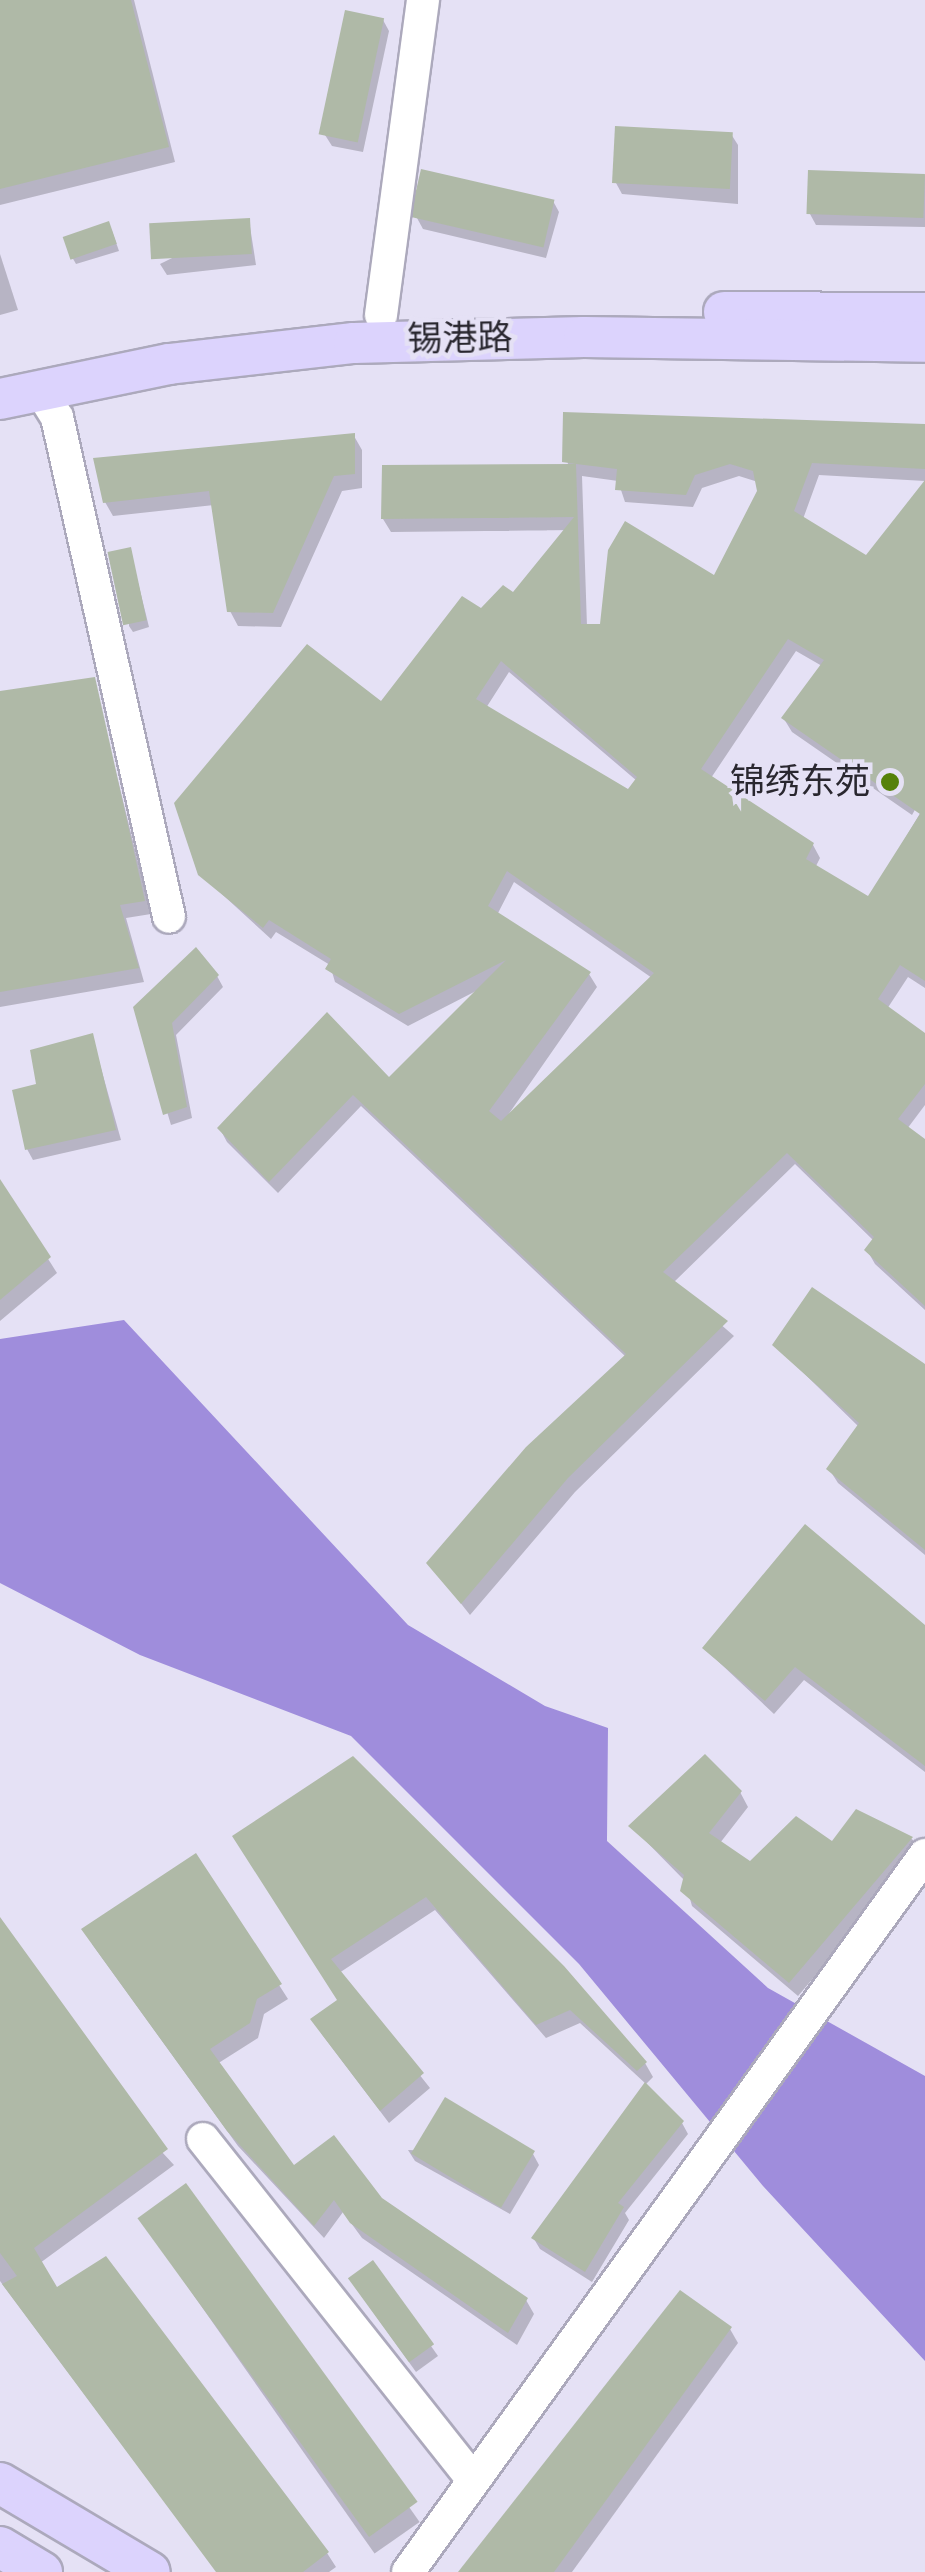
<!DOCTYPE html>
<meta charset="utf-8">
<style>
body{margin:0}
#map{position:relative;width:925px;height:2572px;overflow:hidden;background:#e5e1f5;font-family:Karla,"Noto Sans SC",sans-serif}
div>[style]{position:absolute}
.water>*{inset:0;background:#9f8ddc}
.shadow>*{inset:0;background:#0003;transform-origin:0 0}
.building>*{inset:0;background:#afb9a7;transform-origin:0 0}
.roads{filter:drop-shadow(2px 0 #aca9bc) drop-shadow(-2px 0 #aca9bc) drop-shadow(0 2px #aca9bc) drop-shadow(0 -2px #aca9bc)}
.minor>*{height:32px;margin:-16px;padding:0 16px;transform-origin:16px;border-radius:16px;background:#fff}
.major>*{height:40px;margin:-20px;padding:0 20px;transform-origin:20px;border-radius:20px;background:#dcd3fd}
.dots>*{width:28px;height:28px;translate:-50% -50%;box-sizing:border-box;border:5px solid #e5e1f5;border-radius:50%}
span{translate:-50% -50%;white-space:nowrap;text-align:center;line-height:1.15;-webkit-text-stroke:9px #e5e1f5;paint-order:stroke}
.street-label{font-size:35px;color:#29272f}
.poi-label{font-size:35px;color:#29272f}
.right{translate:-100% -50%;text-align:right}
</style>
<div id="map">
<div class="water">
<i style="clip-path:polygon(124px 1320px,408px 1625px,545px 1706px,608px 1728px,607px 1841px,768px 1988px,925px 2076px,925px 2361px,763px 2186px,579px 1964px,351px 1736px,140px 1655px,0 1583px,0 1339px)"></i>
</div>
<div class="shadow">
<i style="clip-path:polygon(0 0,134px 0,175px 162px,0 205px)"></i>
<i style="clip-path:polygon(383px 20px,389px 31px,363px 152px,332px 146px,325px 135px)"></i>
<i style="clip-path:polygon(731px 134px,738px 145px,738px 204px,622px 194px,616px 183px)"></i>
<i style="clip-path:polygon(925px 175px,925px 227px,816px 225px,810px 214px)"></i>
<i style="clip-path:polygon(553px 201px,559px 212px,546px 258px,423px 229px,417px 218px)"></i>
<i style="clip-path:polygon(249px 220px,256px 265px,167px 275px,160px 264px)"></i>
<i style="clip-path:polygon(112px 231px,119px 251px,76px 264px,72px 257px)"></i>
<i style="clip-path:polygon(0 254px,18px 310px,0 315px)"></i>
<i style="clip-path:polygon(evenodd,565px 415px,925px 426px,925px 481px,819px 475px,803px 519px,867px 558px,925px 499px,925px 792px,912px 815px,792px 732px,784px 719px,822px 666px,796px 651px,711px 778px,813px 845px,820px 858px,815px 868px,869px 899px,925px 805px,925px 988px,908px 977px,887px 1009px,925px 1036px,925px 1105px,907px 1129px,925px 1142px,925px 1310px,875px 1264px,867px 1250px,874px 1241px,795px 1164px,673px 1283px,734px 1336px,575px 1492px,470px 1615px,429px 1563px,626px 1357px,361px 1106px,278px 1193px,227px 1142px,220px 1129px,389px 1080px,476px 991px,408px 1026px,335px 982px,330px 965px,276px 932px,271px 939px,200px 874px,482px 611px,513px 596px,567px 530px,391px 532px,383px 519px,568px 466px,565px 415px,582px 476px,618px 481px,625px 502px,693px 507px,702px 488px,739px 476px,758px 482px,759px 492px,715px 578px,602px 627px,587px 626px,582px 476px,565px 415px,509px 672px,637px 781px,628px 793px,486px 708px,509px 672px,565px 415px,514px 882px,652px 978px,501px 1125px,597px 987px,589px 974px,497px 915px,514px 882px)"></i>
<i style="clip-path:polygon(354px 436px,362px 450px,362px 488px,342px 491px,281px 627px,238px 626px,230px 611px,214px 505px,113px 516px,105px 502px)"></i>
<i style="clip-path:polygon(130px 550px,149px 627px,133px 632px,129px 626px)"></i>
<i style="clip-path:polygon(93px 680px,151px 914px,126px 918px,144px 982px,0 1007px,0 694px)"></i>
<i style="clip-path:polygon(217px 976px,223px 987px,176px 1035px,192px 1118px,171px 1125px,136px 1008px)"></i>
<i style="clip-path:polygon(92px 1036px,121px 1140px,33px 1160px,27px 1149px,38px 1086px)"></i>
<i style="clip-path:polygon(0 1183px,57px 1273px,0 1321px)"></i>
<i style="clip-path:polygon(775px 1345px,925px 1367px,925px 1555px,838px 1483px,829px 1469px,859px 1427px)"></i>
<i style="clip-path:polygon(925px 1628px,925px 1772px,804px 1680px,774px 1714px,705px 1649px)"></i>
<i style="clip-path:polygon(353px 1759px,645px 2063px,653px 2077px,646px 2084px,580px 2023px,546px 2038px,435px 1910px,339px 1973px,430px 2088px,389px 2123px,321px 2033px,340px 2001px,244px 1850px)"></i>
<i style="clip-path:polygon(740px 1792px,748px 1807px,720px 1843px,750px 1864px,833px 1845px,912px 1839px,920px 1853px,798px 1996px,692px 1906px,685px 1881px,632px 1827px)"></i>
<i style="clip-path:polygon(92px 1944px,279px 1985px,288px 1999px,264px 2014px,258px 2038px,217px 2064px,293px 2169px,380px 2200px,526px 2300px,534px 2314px,517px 2345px,362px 2238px,343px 2212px,324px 2238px,238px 2146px)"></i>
<i style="clip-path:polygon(0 1977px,174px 2165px,40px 2263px,56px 2291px,327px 2553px,336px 2567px,329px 2572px,217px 2572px,0 2281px)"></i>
<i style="clip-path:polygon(682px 2123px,688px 2134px,625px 2213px,629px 2220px,592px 2282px,540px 2249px,534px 2239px)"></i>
<i style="clip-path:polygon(408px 2150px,533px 2154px,539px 2165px,510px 2214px,415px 2161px)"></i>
<i style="left:185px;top:2187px;width:409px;height:55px;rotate:55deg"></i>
<i style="clip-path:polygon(355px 2287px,431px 2346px,438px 2356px,416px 2372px)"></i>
<i style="clip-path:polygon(730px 2329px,738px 2343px,572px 2572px,462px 2572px)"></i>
</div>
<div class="building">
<i style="clip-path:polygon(0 0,131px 0,169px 147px,0 189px)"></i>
<i style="left:345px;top:10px;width:40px;height:127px;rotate:12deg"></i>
<i style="left:615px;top:126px;width:118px;height:57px;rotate:3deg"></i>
<i style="left:421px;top:169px;width:137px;height:49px;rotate:13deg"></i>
<i style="left:808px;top:170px;width:117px;height:44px;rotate:2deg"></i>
<i style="left:250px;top:218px;width:36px;height:101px;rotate:87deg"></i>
<i style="left:109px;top:221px;width:24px;height:49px;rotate:71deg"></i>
<i style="clip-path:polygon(evenodd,563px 412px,925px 424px,925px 469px,812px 463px,794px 511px,866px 555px,925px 480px,925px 981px,900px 965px,878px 999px,925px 1033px,925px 1084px,898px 1119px,925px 1139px,925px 1306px,864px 1250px,874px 1237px,787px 1153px,663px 1272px,728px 1321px,568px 1478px,461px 1604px,426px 1563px,526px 1447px,626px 1354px,353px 1095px,269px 1182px,217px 1128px,327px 1012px,389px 1077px,506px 960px,399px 1014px,325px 969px,331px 959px,269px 920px,263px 928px,198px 875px,174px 803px,307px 644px,381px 701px,462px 596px,481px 608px,503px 585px,513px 592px,574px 517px,381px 519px,382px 465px,576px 464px,562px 462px,563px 412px,576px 464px,617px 469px,615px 490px,686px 495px,695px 475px,730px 464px,753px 471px,757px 491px,714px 575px,625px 521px,608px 550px,600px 624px,581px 624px,576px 464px,563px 412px,788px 639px,824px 660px,781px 718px,920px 814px,868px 896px,806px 859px,814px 843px,701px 769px,788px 639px,563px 412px,501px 661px,637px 777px,628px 789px,476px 699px,501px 661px,563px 412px,507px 871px,654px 973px,501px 1121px,489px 1111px,591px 972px,488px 906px,507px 871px)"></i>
<i style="clip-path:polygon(355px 433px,355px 474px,334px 476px,273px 613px,227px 612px,209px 491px,103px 503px,93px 458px)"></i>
<i style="left:131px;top:547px;width:75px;height:24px;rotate:78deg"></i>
<i style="clip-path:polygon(95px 677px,145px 901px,120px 905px,139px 968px,0 992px,0 691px)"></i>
<i style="clip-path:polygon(196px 947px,219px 975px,172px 1023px,187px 1107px,163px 1115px,133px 1007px)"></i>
<i style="clip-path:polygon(93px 1033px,116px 1130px,25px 1150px,12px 1090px,36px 1084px,30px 1050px)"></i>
<i style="clip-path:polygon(0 1179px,51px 1257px,0 1300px)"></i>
<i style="clip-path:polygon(812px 1287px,925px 1364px,925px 1550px,826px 1469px,859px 1423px,772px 1345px)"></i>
<i style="clip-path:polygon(805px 1524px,925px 1625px,925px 1766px,795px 1667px,765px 1701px,702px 1648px)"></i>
<i style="clip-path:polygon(705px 1754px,742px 1791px,709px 1833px,750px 1861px,796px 1816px,832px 1841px,856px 1809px,913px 1837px,789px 1983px,680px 1891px,684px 1875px,628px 1826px)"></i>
<i style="clip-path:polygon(353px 1756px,564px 1966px,647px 2062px,637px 2071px,570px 2010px,536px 2025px,426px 1897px,331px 1959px,424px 2073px,380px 2111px,310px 2019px,337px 2000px,232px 1836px)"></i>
<i style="clip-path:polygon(196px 1853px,282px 1984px,257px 1999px,250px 2023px,210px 2049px,294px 2165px,334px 2135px,382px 2198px,528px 2298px,508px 2333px,350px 2223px,334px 2200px,314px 2226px,227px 2131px,81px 1929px)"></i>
<i style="clip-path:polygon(0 1917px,168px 2149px,34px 2248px,57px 2287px,106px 2256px,329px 2552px,303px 2572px,216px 2572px,2px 2284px,17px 2276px,0 2253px)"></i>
<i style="clip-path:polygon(645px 2082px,684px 2121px,618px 2203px,624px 2207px,585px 2272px,531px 2238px)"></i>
<i style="left:445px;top:2097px;width:105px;height:66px;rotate:31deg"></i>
<i style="left:186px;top:2183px;width:394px;height:60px;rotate:54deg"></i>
<i style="left:373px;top:2260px;width:104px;height:31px;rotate:54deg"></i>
<i style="clip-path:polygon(680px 2290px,732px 2327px,554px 2572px,458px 2572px)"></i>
</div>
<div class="roads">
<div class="minor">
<i style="left:381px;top:315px;width:318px;rotate:-82.4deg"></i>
<i style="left:40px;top:390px;width:32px;rotate:58deg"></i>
<i style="left:57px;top:417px;width:512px;rotate:77.37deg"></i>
<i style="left:203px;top:2139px;width:435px;rotate:51.6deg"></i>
<i style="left:408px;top:2572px;width:884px;rotate:-54.21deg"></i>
</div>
<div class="major">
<i style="left:724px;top:312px;width:201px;rotate:0.3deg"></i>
<i style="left:0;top:399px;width:173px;rotate:-11.7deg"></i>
<i style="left:169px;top:364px;width:186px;rotate:-6.5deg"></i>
<i style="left:354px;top:343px;width:230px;rotate:-1.5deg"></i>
<i style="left:584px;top:337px;width:341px;rotate:0.8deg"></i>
<i style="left:0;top:2483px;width:174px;rotate:30.7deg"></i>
<i style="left:0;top:2547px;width:49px;rotate:30.8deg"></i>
</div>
</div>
<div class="dots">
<i style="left:890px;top:782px;background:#55810a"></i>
</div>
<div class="street-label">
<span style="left:460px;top:339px;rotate:-1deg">锡港路</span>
</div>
<div class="poi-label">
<span class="right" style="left:870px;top:782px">锦绣东苑</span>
</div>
</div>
